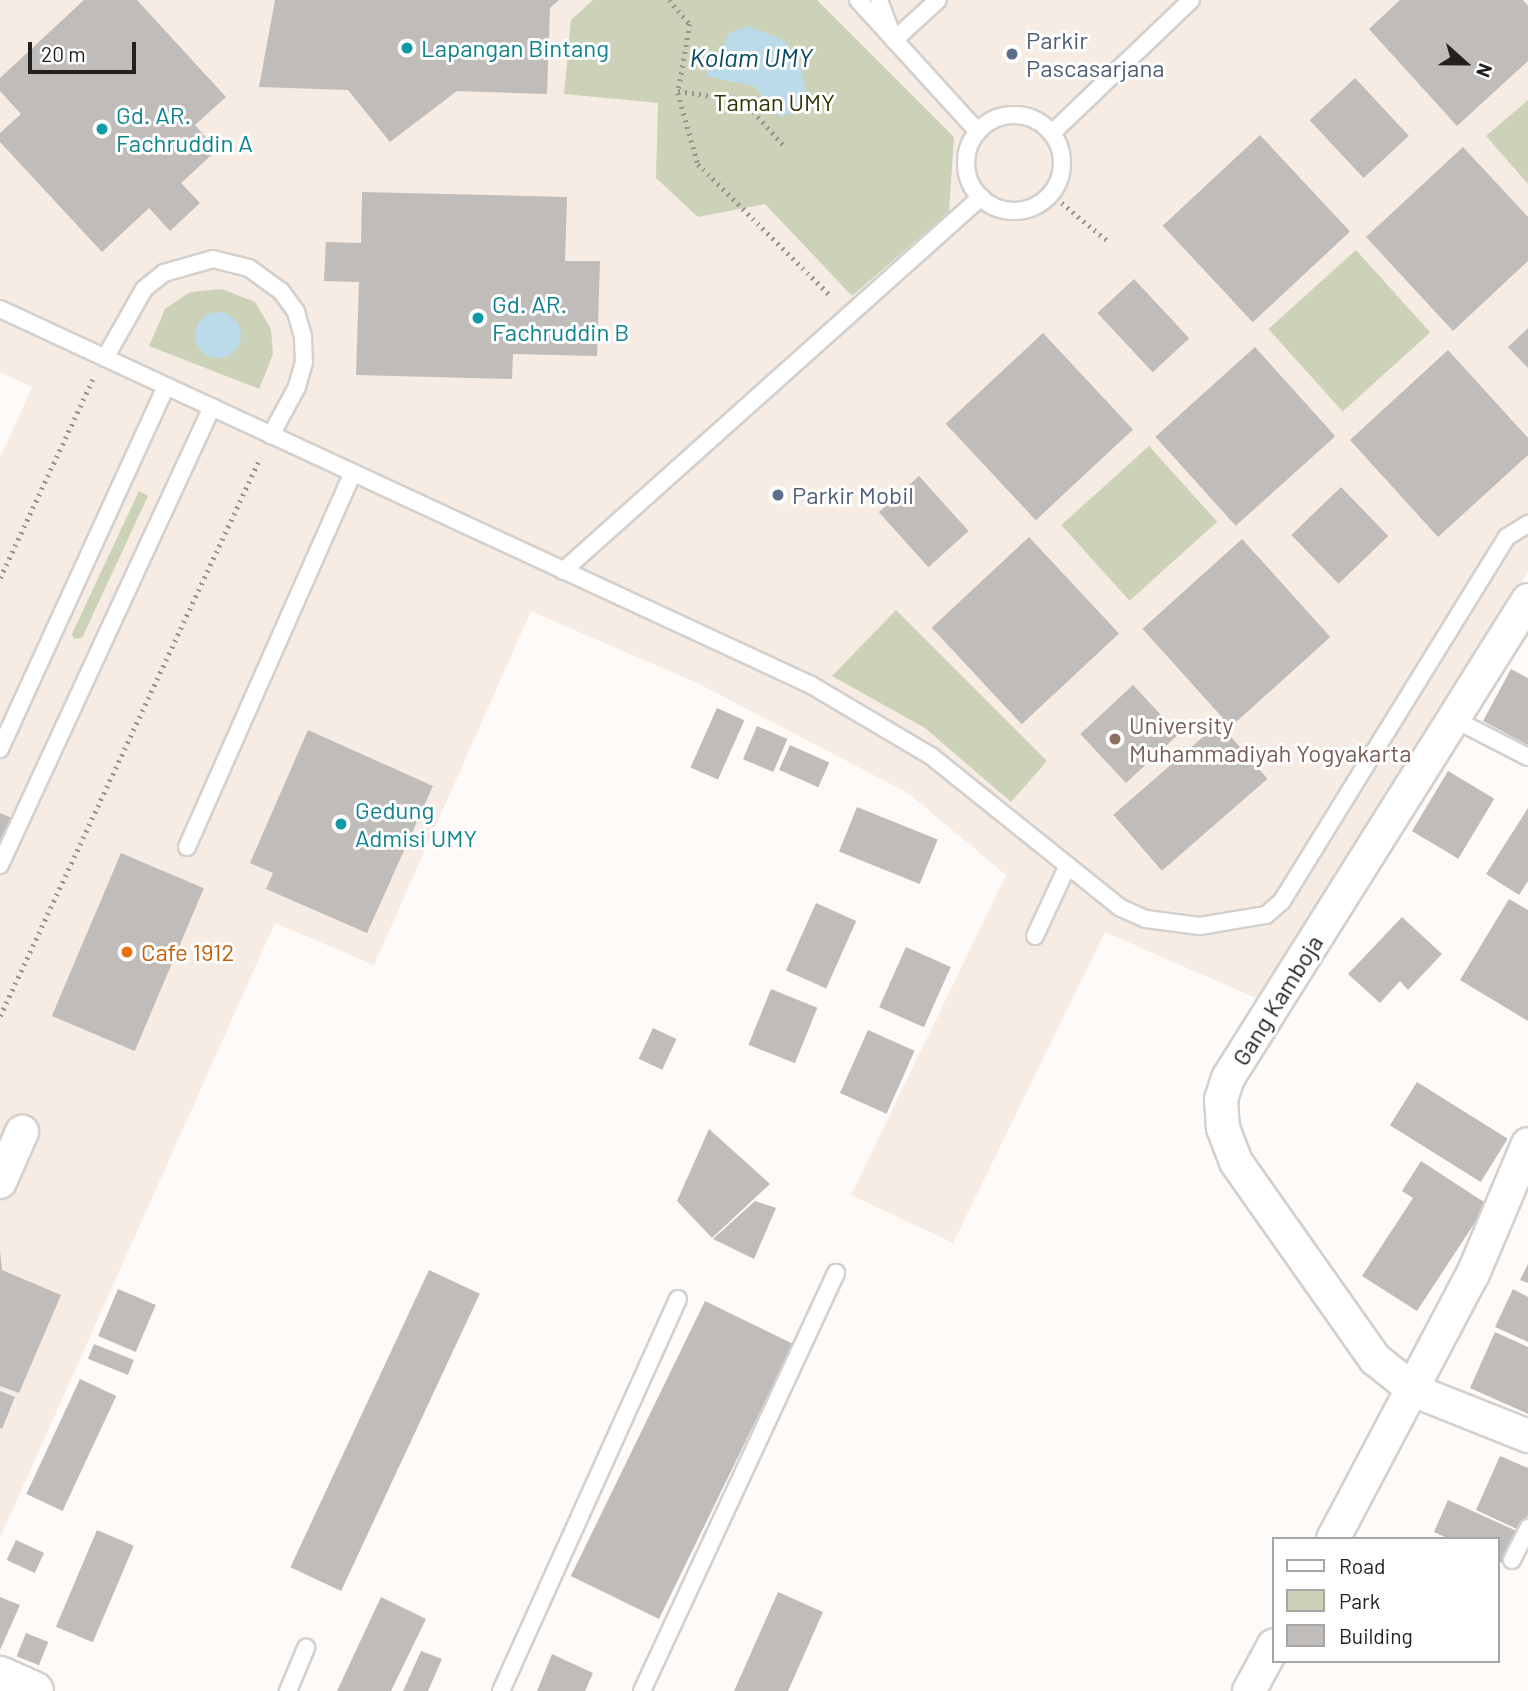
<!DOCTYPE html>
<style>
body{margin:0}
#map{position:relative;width:1528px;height:1691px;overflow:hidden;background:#fdfaf7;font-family:Barlow,sans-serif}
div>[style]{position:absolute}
.built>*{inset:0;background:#f6ece4}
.green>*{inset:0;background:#ccd2b7;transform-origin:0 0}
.water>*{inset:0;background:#bbdbeb}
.round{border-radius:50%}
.building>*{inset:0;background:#bfbcba;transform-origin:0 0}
.path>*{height:4.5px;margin-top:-2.25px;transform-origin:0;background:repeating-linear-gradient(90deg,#979593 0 2px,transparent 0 7px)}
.roads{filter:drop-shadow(2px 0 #d3d0ce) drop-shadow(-2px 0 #d3d0ce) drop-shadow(0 2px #d3d0ce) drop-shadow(0 -2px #d3d0ce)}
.lane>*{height:16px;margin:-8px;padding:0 8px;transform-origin:8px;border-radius:8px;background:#fff}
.lane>.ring{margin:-8px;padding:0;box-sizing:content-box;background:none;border:16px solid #fff;border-radius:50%}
.street>*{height:32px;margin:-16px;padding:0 16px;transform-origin:16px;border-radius:16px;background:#fff}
.secondary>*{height:38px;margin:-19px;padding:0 19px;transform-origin:19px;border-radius:19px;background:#fff}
.dots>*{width:19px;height:19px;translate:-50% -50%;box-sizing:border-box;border:4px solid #fff;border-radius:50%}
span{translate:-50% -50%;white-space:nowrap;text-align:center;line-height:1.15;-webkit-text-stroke:6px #fff;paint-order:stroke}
.service-label{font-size:24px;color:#4e5e75}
.left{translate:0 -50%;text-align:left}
.culture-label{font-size:24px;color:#0d838f}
.park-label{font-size:24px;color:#303602}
.education-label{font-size:24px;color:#785e54}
.food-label{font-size:24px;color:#c56008}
.street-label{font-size:24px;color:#222120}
.water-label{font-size:26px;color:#06485f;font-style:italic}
.legend{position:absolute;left:1272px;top:1537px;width:228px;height:126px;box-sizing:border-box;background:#fff;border:2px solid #a7a6a6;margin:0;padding:9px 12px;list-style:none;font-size:21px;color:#222120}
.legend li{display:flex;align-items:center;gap:14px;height:35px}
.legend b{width:35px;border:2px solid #a7a6a6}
.north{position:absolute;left:1430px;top:28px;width:70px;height:70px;-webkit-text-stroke:5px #fff;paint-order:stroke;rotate:111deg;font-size:19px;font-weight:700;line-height:28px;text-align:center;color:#222120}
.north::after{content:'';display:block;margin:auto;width:24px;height:32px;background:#222120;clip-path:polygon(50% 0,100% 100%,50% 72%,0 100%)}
.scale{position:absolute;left:28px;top:42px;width:108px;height:32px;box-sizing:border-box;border:4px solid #222120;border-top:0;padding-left:9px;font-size:21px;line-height:24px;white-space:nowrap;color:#222120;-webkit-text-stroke:5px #fff;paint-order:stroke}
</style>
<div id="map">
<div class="built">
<i style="clip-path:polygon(0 0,1528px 0,1528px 572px,1265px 1002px,1105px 932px,953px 1243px,851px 1195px,1006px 875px,908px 793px,699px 684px,531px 611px,374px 965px,275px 923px,0 1538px,0 458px,32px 387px,0 372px)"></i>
</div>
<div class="green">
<i style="clip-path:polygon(593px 0,817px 0,954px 137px,949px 212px,852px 296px,765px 204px,698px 217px,656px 178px,658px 103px,564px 94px,571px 20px)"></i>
<i style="clip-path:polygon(1528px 100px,1528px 184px,1486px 136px)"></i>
<i style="left:1356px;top:250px;width:111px;height:118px;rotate:48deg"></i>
<i style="clip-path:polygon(222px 289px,255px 302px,271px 329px,273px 354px,259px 389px,149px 346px,165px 309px,190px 292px)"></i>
<i style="left:1149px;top:446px;width:102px;height:118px;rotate:48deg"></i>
<i style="clip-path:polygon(139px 491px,148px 496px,82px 638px,74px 639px,72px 634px)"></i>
<i style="clip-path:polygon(896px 610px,1047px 761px,1011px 802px,925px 728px,832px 676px)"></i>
</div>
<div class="water">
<i style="clip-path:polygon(747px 26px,783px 40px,797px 54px,806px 90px,801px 106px,781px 117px,754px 86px,706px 76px,730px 33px)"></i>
<i class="round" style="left:195px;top:312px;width:46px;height:46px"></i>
</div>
<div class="building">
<i style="clip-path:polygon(84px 0,137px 0,226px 97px,195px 125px,217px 150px,181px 183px,200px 203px,170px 231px,149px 208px,102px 252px,0 142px,0 133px,21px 114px,0 91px,0 78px)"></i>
<i style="clip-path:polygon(275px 0,559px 0,550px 8px,547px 94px,457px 91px,390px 142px,348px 90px,259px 87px)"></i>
<i style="clip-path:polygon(1400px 0,1523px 0,1528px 6px,1528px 61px,1457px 126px,1369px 29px)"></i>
<i style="left:1355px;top:78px;width:79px;height:62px;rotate:47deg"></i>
<i style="left:1260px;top:135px;width:132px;height:133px;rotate:47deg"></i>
<i style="clip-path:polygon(1463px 147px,1528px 217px,1528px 261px,1453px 331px,1366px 237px)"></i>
<i style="clip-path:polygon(362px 192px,567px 197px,565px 261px,600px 261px,597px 356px,513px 354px,512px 379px,356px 375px,359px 282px,324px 281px,326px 242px,361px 243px)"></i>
<i style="left:1134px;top:279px;width:81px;height:50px;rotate:47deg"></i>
<i style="clip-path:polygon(1528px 328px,1528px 368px,1508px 347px)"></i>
<i style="left:1043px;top:333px;width:132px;height:133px;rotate:47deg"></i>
<i style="left:1255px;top:347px;width:120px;height:134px;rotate:48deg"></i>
<i style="clip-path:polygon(1448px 350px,1528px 438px,1528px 455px,1438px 537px,1350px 440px)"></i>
<i style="left:919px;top:476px;width:74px;height:54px;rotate:48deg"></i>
<i style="left:1341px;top:487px;width:68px;height:69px;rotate:46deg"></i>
<i style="left:1029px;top:537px;width:132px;height:133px;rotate:47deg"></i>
<i style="left:1242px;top:539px;width:132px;height:134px;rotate:48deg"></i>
<i style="clip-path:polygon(1511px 669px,1528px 678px,1528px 745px,1483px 721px)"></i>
<i style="left:1133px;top:685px;width:67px;height:72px;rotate:47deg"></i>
<i style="left:717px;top:708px;width:30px;height:65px;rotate:24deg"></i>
<i style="left:1219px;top:723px;width:74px;height:140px;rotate:49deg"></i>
<i style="left:757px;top:726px;width:33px;height:36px;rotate:23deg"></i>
<i style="clip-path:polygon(308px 730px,433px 786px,367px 933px,266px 889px,273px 873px,250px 863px)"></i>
<i style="left:790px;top:745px;width:43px;height:27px;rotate:24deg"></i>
<i style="left:1448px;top:771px;width:54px;height:70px;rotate:31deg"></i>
<i style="left:857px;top:807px;width:87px;height:48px;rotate:22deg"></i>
<i style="clip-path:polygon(1528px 808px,1528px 881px,1519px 895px,1486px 874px)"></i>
<i style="clip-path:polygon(0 813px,17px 820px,0 857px)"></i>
<i style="left:121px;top:853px;width:90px;height:177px;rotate:23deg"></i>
<i style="clip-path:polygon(1509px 899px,1528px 910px,1528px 1021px,1460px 980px)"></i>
<i style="left:816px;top:903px;width:44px;height:74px;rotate:24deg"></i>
<i style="clip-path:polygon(1402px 917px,1442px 954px,1408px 990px,1400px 981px,1380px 1003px,1348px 974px)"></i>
<i style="left:906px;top:947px;width:49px;height:66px;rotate:24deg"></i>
<i style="left:771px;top:989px;width:50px;height:60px;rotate:22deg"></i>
<i style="left:653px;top:1028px;width:26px;height:34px;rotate:25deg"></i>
<i style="left:868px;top:1030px;width:51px;height:69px;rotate:24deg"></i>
<i style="left:1417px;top:1082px;width:107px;height:51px;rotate:32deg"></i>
<i style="clip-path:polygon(709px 1129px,770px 1184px,712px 1238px,677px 1201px)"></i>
<i style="clip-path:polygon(1421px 1161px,1487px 1204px,1417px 1311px,1362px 1276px,1413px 1198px,1402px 1191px)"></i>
<i style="clip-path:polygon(755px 1201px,776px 1208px,754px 1259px,713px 1239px)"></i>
<i style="clip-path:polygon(0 1250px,2px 1270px,61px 1295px,19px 1393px,0 1386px)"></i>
<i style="clip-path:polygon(1528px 1264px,1528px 1283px,1520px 1280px)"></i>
<i style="left:429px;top:1270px;width:56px;height:328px;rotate:25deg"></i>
<i style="left:118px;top:1289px;width:41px;height:51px;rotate:23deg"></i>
<i style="clip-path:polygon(1513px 1289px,1528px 1297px,1528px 1342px,1495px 1327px)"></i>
<i style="left:705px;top:1301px;width:98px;height:306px;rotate:26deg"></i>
<i style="clip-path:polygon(1495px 1332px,1528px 1347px,1528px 1414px,1470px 1388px)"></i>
<i style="left:94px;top:1344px;width:43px;height:16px;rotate:22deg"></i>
<i style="left:80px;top:1379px;width:40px;height:127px;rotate:25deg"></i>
<i style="clip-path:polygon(0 1391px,15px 1397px,2px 1429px,0 1428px)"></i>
<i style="clip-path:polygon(1500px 1456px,1528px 1468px,1528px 1515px,1521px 1531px,1476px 1510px)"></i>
<i style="clip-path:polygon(1448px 1500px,1519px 1532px,1504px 1564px,1498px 1561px,1498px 1539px,1449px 1539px,1434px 1532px)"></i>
<i style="left:97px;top:1530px;width:40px;height:105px;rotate:23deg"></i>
<i style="left:16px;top:1540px;width:31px;height:22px;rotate:25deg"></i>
<i style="clip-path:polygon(778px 1592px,823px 1612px,788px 1691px,734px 1691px)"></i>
<i style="clip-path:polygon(0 1597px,20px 1605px,0 1650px)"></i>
<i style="clip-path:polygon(381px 1597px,426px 1619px,391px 1691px,337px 1691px)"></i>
<i style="left:26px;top:1633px;width:24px;height:25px;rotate:22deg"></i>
<i style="clip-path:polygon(421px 1651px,442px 1659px,428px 1691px,403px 1691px)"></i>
<i style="clip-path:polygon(552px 1654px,593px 1673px,585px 1691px,537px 1691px)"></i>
</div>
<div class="path">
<i style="left:669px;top:0;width:32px;rotate:49deg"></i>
<i style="left:690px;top:24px;width:70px;rotate:99.9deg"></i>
<i style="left:678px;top:93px;width:74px;rotate:74.3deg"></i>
<i style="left:698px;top:164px;width:189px;rotate:44.8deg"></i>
<i style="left:678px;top:91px;width:67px;rotate:8.6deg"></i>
<i style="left:744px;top:101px;width:62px;rotate:48.3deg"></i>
<i style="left:1051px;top:194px;width:75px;rotate:39.6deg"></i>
<i style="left:0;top:578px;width:220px;rotate:-65deg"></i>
<i style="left:0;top:1016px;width:616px;rotate:-65.02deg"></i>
</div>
<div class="roads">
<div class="lane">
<i style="left:858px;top:0;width:177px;rotate:47.7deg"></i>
<i style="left:879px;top:0;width:43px;rotate:69.4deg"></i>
<i style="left:894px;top:40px;width:59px;rotate:-42.3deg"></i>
<i class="ring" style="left:966px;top:115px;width:80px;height:80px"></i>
<i style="left:1052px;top:133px;width:192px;rotate:-43.7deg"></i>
<i style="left:0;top:309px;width:894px;rotate:24.87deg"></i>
<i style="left:811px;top:685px;width:139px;rotate:30.6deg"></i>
<i style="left:931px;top:756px;width:243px;rotate:38.7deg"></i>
<i style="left:1121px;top:908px;width:27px;rotate:24deg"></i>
<i style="left:1146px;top:919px;width:54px;rotate:7.4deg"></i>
<i style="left:1200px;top:926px;width:67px;rotate:-9.5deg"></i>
<i style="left:1266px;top:915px;width:21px;rotate:-41deg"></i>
<i style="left:1282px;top:901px;width:428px;rotate:-58.3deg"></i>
<i style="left:1507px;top:537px;width:25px;rotate:-32deg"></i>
<i style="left:105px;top:358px;width:79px;rotate:-60.5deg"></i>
<i style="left:144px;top:289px;width:26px;rotate:-39deg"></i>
<i style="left:164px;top:273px;width:51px;rotate:-15.9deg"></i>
<i style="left:213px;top:259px;width:37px;rotate:14deg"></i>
<i style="left:249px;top:268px;width:39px;rotate:36deg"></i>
<i style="left:281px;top:291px;width:26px;rotate:54deg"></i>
<i style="left:296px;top:312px;width:26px;rotate:74deg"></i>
<i style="left:303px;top:337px;width:25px;rotate:88deg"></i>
<i style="left:304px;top:362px;width:26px;rotate:106deg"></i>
<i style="left:297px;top:387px;width:55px;rotate:118.4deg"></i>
<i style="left:563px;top:571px;width:561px;rotate:-41.82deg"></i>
<i style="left:1456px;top:720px;width:81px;rotate:27.2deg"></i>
<i style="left:0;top:749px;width:398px;rotate:-65.4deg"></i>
<i style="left:187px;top:847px;width:409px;rotate:-66.1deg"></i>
<i style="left:0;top:865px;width:505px;rotate:-65.16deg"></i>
<i style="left:1035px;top:936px;width:78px;rotate:-65.1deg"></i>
<i style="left:1512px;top:1560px;width:36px;rotate:-63deg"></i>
<i style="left:288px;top:1691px;width:47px;rotate:-67.3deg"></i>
<i style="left:501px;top:1691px;width:430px;rotate:-65.7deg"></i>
<i style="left:642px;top:1691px;width:461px;rotate:-65.1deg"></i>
</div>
<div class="street">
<i style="left:1528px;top:600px;width:564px;rotate:122.11deg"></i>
<i style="left:1228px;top:1078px;width:23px;rotate:108deg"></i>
<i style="left:1221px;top:1100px;width:28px;rotate:86deg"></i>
<i style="left:1223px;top:1128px;width:36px;rotate:69deg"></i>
<i style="left:1236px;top:1162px;width:241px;rotate:54.8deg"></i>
<i style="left:1375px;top:1359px;width:51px;rotate:38.7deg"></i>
<i style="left:1415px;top:1391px;width:122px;rotate:21.7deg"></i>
<i style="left:0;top:1182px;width:55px;rotate:-66.3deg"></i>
<i style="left:1333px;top:1539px;width:300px;rotate:-62.2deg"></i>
<i style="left:1473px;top:1274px;width:141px;rotate:-67.1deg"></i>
<i style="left:1249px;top:1691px;width:52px;rotate:-61.5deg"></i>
</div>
<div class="secondary">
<i style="left:0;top:1676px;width:37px;rotate:24deg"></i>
</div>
</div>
<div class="dots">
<i style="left:407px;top:48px;background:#0f9aa8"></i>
<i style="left:1012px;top:54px;background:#5c6f8a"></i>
<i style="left:102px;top:129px;background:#0f9aa8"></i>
<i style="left:478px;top:318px;background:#0f9aa8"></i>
<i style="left:778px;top:495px;background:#5c6f8a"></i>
<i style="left:1115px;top:739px;background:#8d6e63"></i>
<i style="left:341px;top:824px;background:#0f9aa8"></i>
<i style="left:127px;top:952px;background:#e8710a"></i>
</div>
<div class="service-label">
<span class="left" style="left:1026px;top:54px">Parkir<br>Pascasarjana</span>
<span class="left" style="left:792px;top:495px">Parkir Mobil</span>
</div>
<div class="culture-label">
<span class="left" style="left:421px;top:48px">Lapangan Bintang</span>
<span class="left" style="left:116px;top:129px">Gd. AR.<br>Fachruddin A</span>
<span class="left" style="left:492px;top:318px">Gd. AR.<br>Fachruddin B</span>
<span class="left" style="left:355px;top:824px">Gedung<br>Admisi UMY</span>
</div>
<div class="park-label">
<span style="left:774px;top:102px">Taman UMY</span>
</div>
<div class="education-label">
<span class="left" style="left:1129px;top:739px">University<br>Muhammadiyah Yogyakarta</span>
</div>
<div class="food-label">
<span class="left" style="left:141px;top:952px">Cafe 1912</span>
</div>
<div class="street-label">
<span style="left:1277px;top:1000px;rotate:-58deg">Gang Kamboja</span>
</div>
<div class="water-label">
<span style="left:751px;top:57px">Kolam UMY</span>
</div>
<ul class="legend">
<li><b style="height:9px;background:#fff"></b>Road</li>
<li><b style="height:19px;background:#ccd2b7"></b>Park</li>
<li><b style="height:19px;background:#bfbcba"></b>Building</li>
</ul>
<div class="north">N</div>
<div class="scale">20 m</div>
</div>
